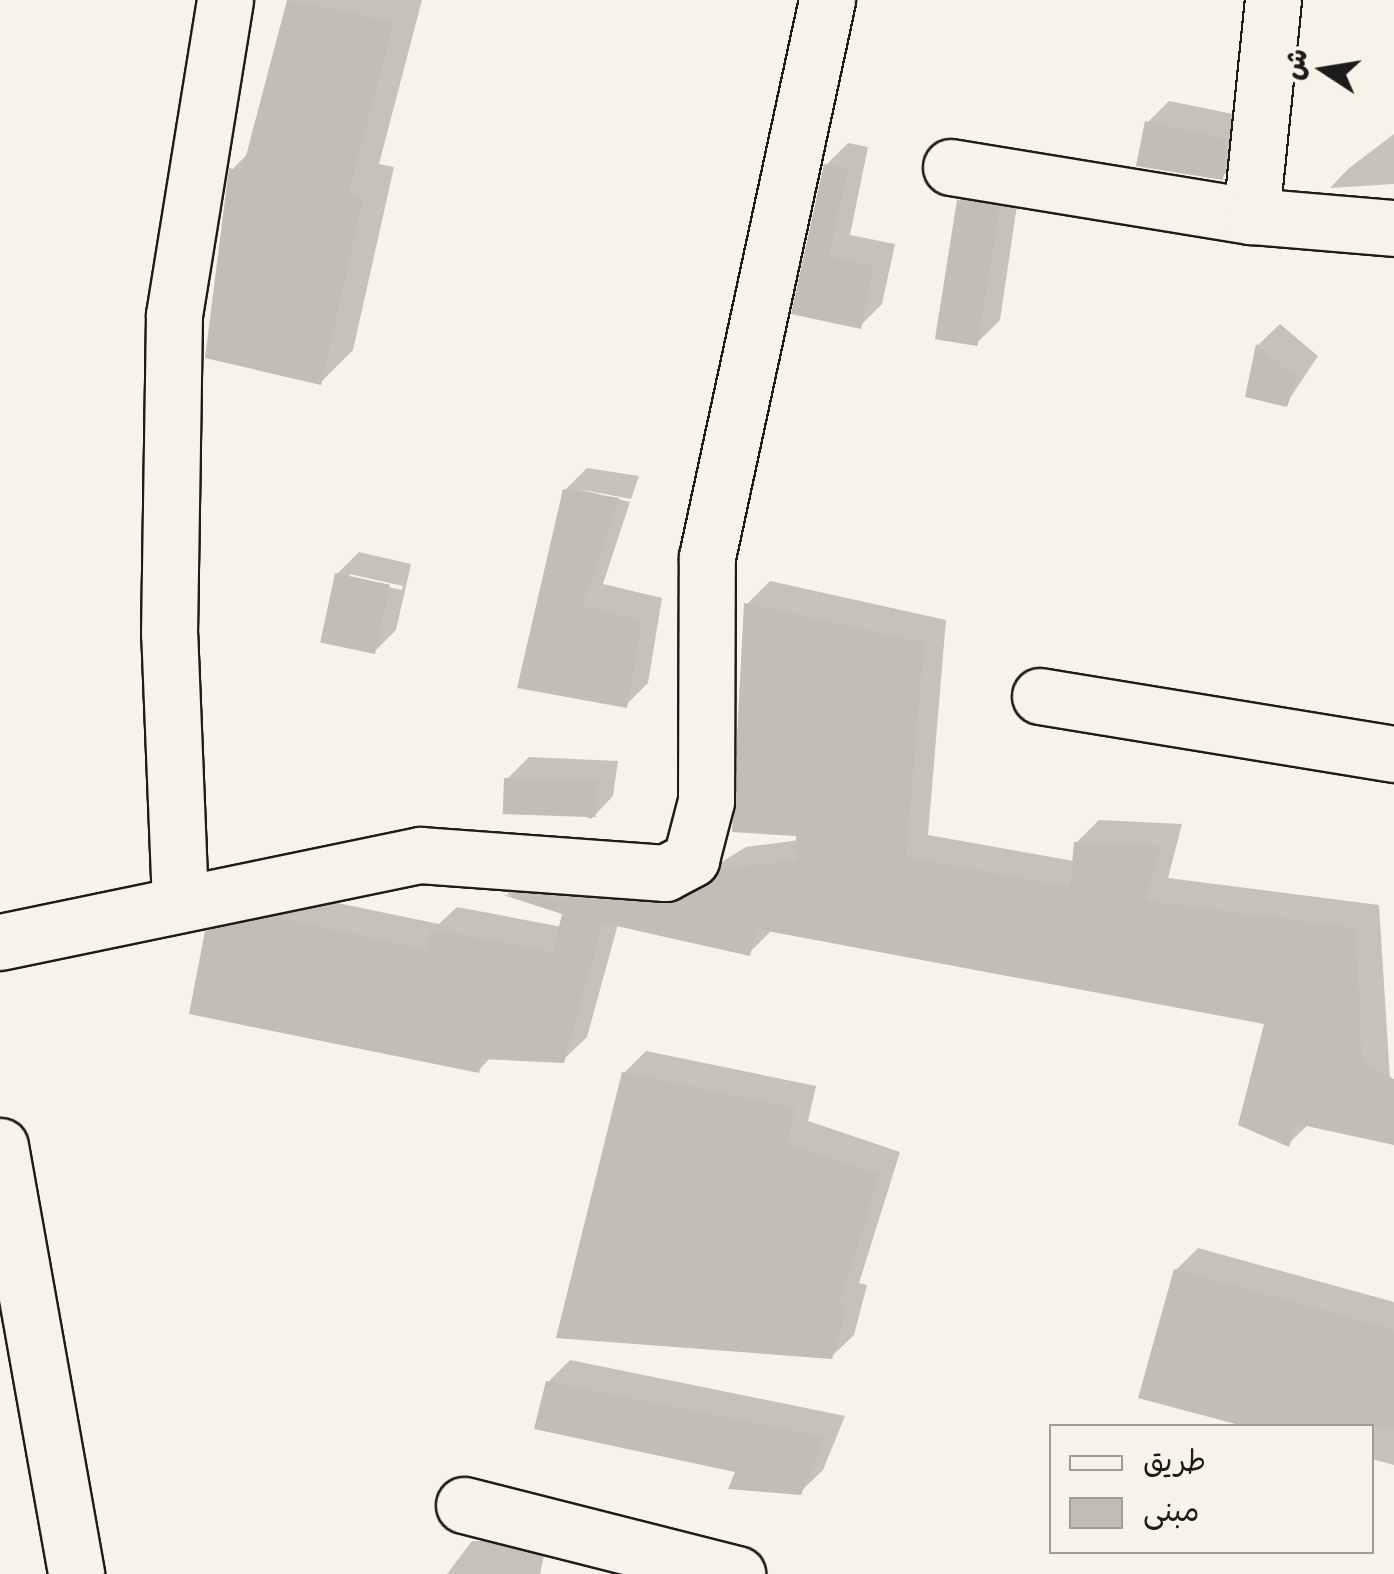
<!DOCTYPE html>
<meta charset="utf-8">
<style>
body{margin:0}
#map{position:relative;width:1394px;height:1574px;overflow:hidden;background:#f7f3e8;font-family:"Shantell Sans","Playpen Sans Arabic",sans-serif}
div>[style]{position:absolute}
.shadow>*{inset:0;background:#0003}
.building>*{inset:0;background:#c0beb5;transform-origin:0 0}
.roads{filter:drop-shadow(2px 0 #1c1c1c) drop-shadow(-2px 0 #1c1c1c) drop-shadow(0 2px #1c1c1c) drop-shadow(0 -2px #1c1c1c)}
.minor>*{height:55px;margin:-27.5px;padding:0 27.5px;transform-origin:27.5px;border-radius:27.5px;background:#f7f3e8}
span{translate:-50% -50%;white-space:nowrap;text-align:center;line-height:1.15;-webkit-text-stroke:8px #f7f3e8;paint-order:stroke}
.legend{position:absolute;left:1049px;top:1424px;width:325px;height:130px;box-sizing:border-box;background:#f7f3e8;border:2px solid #9f9d96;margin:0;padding:12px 18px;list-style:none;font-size:30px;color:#1c1c1c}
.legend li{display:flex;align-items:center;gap:20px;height:50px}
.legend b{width:50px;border:2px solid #9f9d96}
.north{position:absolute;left:1274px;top:20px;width:100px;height:100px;-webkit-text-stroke:8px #f7f3e8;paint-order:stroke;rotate:282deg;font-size:28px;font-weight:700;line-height:40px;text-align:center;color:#1c1c1c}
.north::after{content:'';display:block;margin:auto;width:35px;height:45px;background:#1c1c1c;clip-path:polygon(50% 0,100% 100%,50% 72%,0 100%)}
</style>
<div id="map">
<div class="shadow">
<i style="clip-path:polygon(289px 0,422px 0,379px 164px,394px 167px,353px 350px,321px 382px,232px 170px,249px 152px)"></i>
<i style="clip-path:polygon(1169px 101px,1248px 117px,1244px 155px,1222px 177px,1147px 123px)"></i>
<i style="clip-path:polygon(1394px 134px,1394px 184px,1330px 188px,1348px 169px)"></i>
<i style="clip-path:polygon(848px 143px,868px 147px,850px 235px,895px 244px,882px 304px,860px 326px,794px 312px,826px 165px)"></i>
<i style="clip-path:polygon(981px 179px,1020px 185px,1000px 320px,978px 342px,959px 201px)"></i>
<i style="clip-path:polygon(1280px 324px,1318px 356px,1286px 404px,1248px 395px,1258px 345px)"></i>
<i style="clip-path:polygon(587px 468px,639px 476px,631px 499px,578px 489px,630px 502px,603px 584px,662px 598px,648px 683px,626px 705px,520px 686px,565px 490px)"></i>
<i style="clip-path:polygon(evenodd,359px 552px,411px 564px,396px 630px,374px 652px,337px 574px,359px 552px,350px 574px,403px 586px,402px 590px,350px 579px,350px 574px)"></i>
<i style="clip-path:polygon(770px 581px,946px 620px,928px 835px,1074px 861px,1076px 843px,1099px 820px,1182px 824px,1168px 878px,1379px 905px,1394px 1142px,1309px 1124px,1288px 1144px,1267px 1022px,773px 929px,749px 953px,618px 924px,587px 1037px,563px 1060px,491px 1057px,479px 1070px,208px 933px,232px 909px,299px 895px,439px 924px,457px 907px,562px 927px,565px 913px,507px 894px,529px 873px,689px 882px,746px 847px,799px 840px,747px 604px)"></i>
<i style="clip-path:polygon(529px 757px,618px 761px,613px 796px,591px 819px,507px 779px)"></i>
<i style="clip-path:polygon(646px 1051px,816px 1086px,808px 1121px,900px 1152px,859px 1283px,867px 1285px,854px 1335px,831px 1357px,624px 1073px)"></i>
<i style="clip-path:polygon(1198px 1248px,1394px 1302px,1394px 1465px,1372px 1459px,1372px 1426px,1253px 1426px,1141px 1396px,1176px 1270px)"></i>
<i style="clip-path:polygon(570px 1360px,845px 1416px,823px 1470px,800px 1492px,548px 1382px)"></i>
<i style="clip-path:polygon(472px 1541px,547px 1541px,540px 1574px,447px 1574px)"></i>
</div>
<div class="building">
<i style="clip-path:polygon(287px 0,394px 22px,348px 195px,363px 199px,321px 385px,205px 358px,229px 168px,242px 171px)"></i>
<i style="clip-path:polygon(1145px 121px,1227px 139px,1223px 180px,1136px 166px)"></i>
<i style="clip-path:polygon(824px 164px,848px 169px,829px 256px,874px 266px,861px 329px,791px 314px)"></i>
<i style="left:957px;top:200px;width:43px;height:141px;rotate:9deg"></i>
<i style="clip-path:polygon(1256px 344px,1297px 379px,1287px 407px,1245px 397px)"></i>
<i style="clip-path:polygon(563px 489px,619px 498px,582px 606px,642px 620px,627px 708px,517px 688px)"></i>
<i style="left:335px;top:573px;width:56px;height:71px;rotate:12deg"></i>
<i style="clip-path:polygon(744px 603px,924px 643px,906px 857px,1070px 887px,1074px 842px,1160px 847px,1146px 901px,1356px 928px,1362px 1062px,1394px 1079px,1394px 1145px,1297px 1124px,1289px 1147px,1238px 1125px,1264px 1024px,756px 929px,750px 956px,603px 923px,564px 1063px,482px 1059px,479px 1073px,189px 1014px,205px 931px,274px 917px,427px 950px,431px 929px,553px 952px,562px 914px,503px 895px,664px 904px,706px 887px,720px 869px,797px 860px,796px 836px,732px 832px)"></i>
<i style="left:504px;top:778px;width:93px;height:36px;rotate:2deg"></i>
<i style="clip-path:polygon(622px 1072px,795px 1108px,787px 1143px,880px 1174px,839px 1305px,847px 1306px,832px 1359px,556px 1338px)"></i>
<i style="clip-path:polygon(1174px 1269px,1394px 1330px,1394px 1426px,1243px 1426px,1138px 1398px)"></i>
<i style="clip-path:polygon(546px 1381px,825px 1437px,801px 1495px,728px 1489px,735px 1472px,534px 1429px)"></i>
</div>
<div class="roads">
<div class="minor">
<i style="left:951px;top:167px;width:304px;rotate:9.3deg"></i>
<i style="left:1251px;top:216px;width:217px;rotate:-84.2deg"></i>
<i style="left:1251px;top:216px;width:144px;rotate:4.8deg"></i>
<i style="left:1040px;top:696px;width:359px;rotate:9.3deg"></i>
<i style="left:180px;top:903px;width:269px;rotate:-92.3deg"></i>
<i style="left:169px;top:634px;width:319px;rotate:-89.1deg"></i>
<i style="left:174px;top:315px;width:319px;rotate:-80.8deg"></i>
<i style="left:0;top:942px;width:429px;rotate:-11.7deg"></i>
<i style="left:420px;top:855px;width:246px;rotate:4.2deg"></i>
<i style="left:665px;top:873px;width:30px;rotate:-28deg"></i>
<i style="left:691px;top:859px;width:60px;rotate:-75.5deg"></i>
<i style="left:706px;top:801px;width:244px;rotate:-89.8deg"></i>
<i style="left:707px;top:557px;width:570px;rotate:-77.84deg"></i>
<i style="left:0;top:1146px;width:435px;rotate:79.9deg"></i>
<i style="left:464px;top:1505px;width:282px;rotate:14.2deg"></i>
</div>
</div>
<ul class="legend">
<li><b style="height:12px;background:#f7f3e8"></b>طريق</li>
<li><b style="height:28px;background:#c0beb5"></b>مبنى</li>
</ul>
<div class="north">ش</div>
</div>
